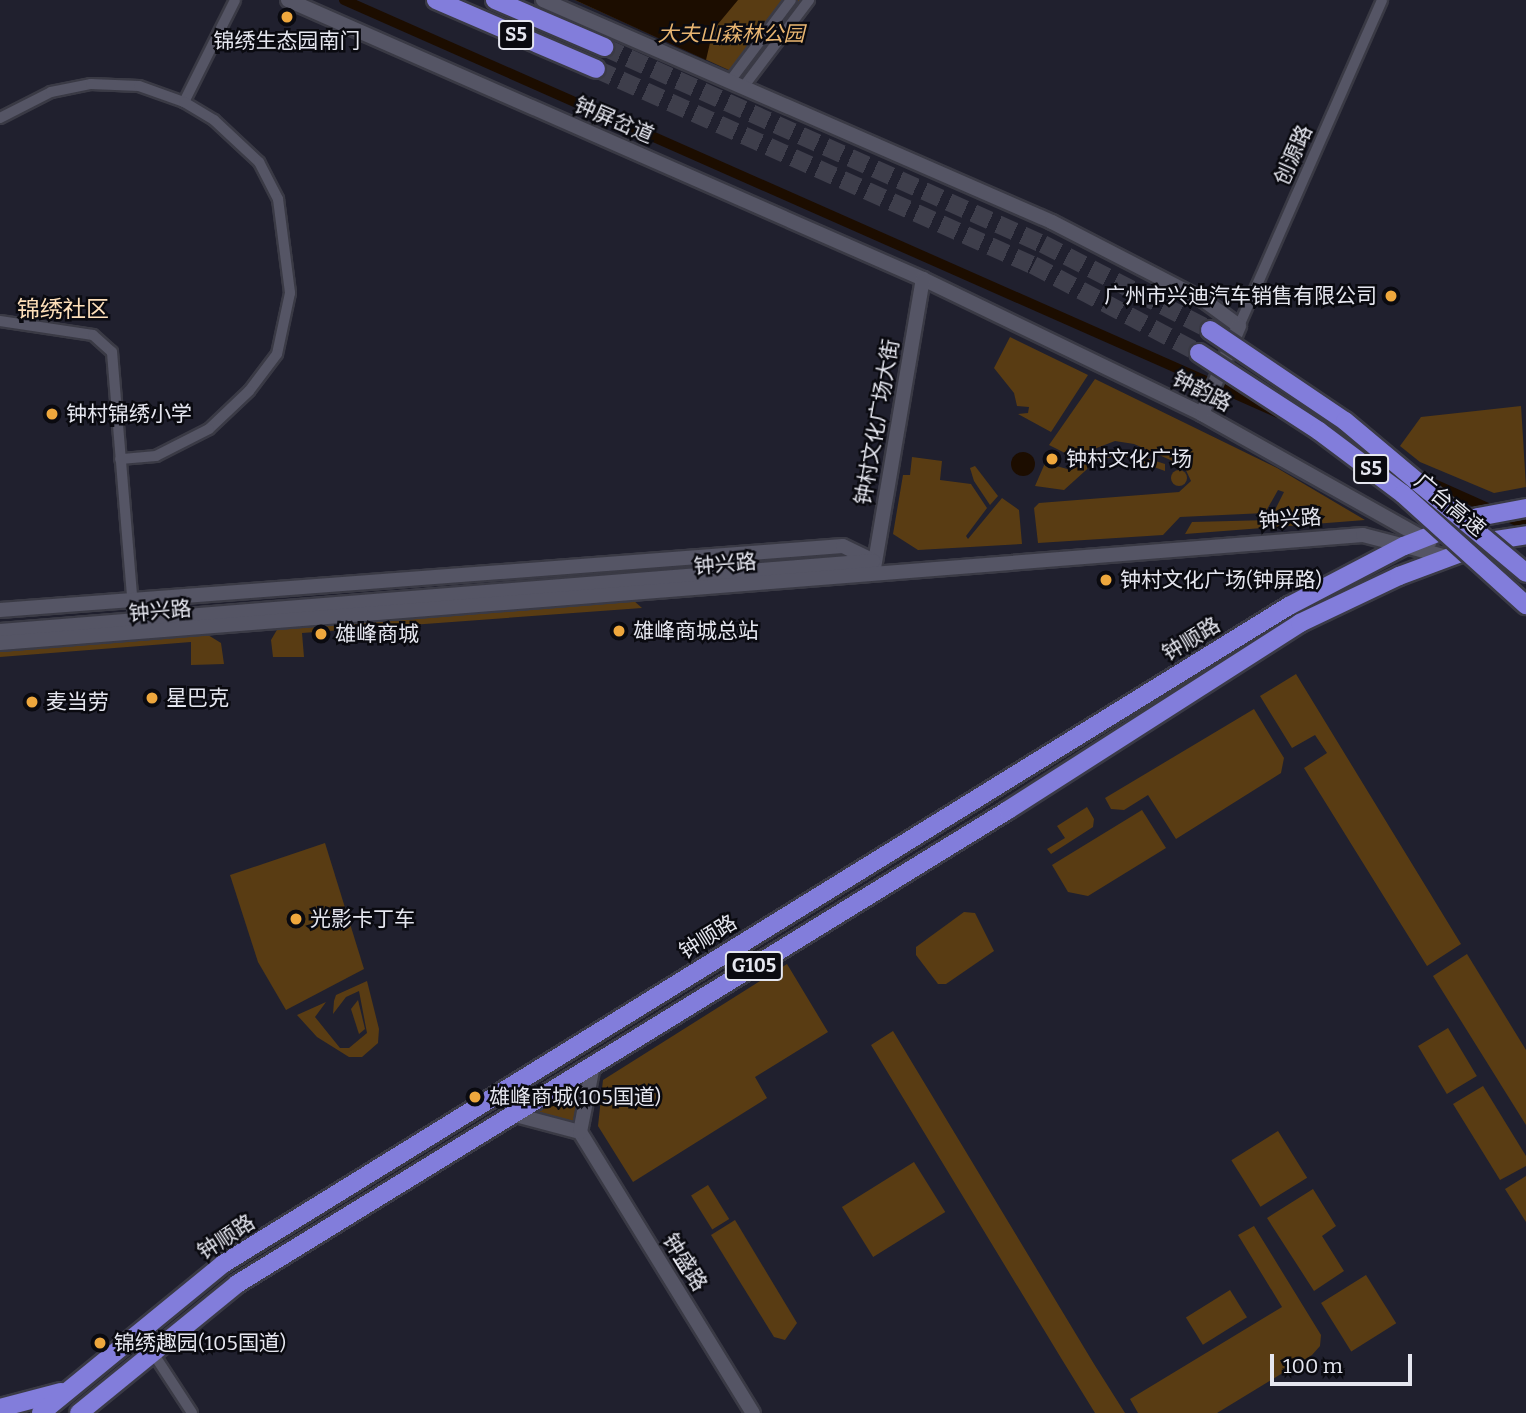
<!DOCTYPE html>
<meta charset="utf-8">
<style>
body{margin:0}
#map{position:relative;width:1526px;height:1413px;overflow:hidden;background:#20202e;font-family:Bitter,"Noto Sans SC",serif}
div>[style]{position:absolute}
.green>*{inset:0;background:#593c13;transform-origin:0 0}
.round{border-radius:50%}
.water>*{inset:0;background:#1c0d00}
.canal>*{height:10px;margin:-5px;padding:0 5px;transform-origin:5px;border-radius:5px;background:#1c0d00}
.highway-tunnel>*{height:18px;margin-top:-9px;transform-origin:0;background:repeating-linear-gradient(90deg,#3e3e4b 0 18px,transparent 0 27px)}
.roads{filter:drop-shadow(2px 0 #3a3a45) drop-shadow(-2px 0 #3a3a45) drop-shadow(0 2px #3a3a45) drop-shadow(0 -2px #3a3a45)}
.street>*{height:10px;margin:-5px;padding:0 5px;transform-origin:5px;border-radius:5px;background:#555565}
.secondary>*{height:14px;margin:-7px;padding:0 7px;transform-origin:7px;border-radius:7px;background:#555565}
.highway>*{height:18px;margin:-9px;padding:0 9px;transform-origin:9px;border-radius:9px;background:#827ddb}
.bridges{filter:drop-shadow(2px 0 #3a3a45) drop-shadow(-2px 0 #3a3a45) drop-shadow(0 2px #3a3a45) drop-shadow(0 -2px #3a3a45)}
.highway-bridge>*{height:18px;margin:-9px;padding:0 9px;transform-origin:9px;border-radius:9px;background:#827ddb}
.dots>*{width:19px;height:19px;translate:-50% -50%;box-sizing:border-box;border:4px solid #0a0a10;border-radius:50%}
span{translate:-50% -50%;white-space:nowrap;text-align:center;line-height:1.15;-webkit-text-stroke:5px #0a0a10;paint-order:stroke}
.shield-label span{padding:2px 5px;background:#0a0a10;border:2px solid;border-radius:5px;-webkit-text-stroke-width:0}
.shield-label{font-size:19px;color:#e5e6ef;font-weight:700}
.park-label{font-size:21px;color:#e8b571;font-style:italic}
.poi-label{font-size:21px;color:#e5e6ef}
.right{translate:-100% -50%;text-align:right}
.left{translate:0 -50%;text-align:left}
.street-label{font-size:21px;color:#e5e6ef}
.neighbourhood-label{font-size:23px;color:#fddfb9}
.scale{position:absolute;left:1270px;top:1354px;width:142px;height:32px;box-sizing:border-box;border:4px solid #e5e6ef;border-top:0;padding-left:9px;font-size:21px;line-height:24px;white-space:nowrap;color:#e5e6ef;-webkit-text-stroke:5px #0a0a10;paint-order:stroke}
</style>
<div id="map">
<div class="green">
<i style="clip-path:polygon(575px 0,801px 0,742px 76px)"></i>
<i style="clip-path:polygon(1010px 337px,1088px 375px,1051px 432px,1018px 414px,1028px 413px,1029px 407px,1017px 406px,1014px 393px,994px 368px)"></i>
<i style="clip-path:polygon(1095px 379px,1277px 468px,1365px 520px,1185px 534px,1192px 522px,1270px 520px,1284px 492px,1278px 490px,1265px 513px,1180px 517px,1163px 535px,1038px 543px,1034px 508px,1039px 503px,1179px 492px,1191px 481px,1184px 466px,1134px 444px,1115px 441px,1073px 457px,1049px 445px)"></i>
<i style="clip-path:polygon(1521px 406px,1526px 487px,1494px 493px,1420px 462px,1400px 446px,1421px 417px)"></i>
<i style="clip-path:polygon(1113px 450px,1114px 456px,1095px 462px,1064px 490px,1035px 486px,1045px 463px,1071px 470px)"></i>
<i style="clip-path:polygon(1127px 452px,1165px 464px,1165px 471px,1126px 457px)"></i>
<i style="clip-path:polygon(912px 457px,942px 461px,940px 480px,971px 484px,987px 508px,966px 536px,968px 539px,1002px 498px,1019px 510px,1022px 544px,918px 550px,893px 534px,903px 475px,910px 475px)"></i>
<i style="clip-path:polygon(975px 466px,998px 496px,990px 505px,974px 481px,970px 468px)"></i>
<i class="round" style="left:1171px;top:470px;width:16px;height:16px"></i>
<i style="clip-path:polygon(633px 600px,642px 608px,302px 633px,304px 657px,273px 657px,271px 640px,278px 628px)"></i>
<i style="clip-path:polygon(208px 635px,221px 643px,224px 664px,191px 665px,191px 642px,0 657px,0 648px)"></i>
<i style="clip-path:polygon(1296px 674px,1461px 944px,1427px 966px,1304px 768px,1327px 753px,1315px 735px,1292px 748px,1260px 696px)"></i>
<i style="clip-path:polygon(1254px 709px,1284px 758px,1281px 773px,1176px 839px,1148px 795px,1124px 810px,1111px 809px,1105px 798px)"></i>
<i style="clip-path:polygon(1087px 807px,1094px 819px,1093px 827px,1051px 854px,1047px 849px,1065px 838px,1057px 826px)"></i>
<i style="clip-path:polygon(1142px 810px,1166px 848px,1088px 896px,1068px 892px,1052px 865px)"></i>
<i style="clip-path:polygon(325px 843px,364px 969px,286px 1010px,258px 962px,230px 875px)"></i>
<i style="clip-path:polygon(964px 912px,975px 913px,994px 951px,946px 984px,938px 984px,916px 955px,916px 947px)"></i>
<i style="clip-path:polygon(1467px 954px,1526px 1050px,1526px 1125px,1433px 976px)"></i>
<i style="clip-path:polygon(787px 964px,828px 1032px,755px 1077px,767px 1098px,633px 1182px,598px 1126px,603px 1080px)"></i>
<i style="clip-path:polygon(367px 981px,379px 1029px,378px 1043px,362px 1057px,349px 1057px,317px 1037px,297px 1015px,326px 1002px,315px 1017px,340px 1048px,349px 1048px,367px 1033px,359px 991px,346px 997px,333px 1014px,334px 1001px,336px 995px)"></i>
<i style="clip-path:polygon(358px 1000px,365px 1029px,359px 1034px,351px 1009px)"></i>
<i style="left:1448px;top:1028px;width:56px;height:35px;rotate:59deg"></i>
<i style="clip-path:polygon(893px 1031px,1094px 1364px,1125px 1413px,1095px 1413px,1061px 1358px,871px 1045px)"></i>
<i style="clip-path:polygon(584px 1083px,574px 1125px,534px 1115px)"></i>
<i style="clip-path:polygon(1483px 1086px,1526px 1156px,1526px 1166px,1500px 1180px,1453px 1104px)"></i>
<i style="left:1278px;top:1131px;width:55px;height:55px;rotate:58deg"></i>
<i style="left:914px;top:1162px;width:59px;height:85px;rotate:58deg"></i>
<i style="clip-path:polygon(1526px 1176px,1526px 1222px,1505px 1189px)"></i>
<i style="left:708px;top:1185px;width:40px;height:20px;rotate:58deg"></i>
<i style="clip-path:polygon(1313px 1189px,1336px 1226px,1322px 1236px,1344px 1271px,1314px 1291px,1267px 1218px)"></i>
<i style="clip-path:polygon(735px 1220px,797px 1323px,785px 1340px,774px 1337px,711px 1235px)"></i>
<i style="clip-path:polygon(1254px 1226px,1321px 1335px,1320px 1346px,1312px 1355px,1217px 1413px,1138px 1413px,1130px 1399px,1282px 1307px,1238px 1235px)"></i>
<i style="left:1366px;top:1275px;width:57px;height:53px;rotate:58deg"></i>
<i style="left:1230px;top:1290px;width:32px;height:52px;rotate:58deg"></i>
</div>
<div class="water">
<i style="clip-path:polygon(575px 0,738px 0,713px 30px,706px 60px)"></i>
<i class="round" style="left:1011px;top:452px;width:24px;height:24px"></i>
</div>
<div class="canal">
<i style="left:344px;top:0;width:1021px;rotate:23.85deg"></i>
<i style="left:1346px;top:444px;width:42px;rotate:24.1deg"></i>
<i style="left:1423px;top:479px;width:113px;rotate:24.1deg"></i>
</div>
<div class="highway-tunnel">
<i style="left:604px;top:47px;width:481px;rotate:24.2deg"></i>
<i style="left:1043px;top:244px;width:188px;rotate:27.2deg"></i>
<i style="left:596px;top:69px;width:479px;rotate:24.2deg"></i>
<i style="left:1033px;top:265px;width:188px;rotate:27.9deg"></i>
</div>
<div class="roads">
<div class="street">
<i style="left:730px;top:81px;width:101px;rotate:-53deg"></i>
<i style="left:744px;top:86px;width:108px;rotate:-52.9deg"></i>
<i style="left:184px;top:102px;width:114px;rotate:-63.4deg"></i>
<i style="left:0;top:118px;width:57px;rotate:-27deg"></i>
<i style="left:51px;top:92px;width:41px;rotate:-11.3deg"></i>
<i style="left:91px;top:84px;width:48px;rotate:2.4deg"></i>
<i style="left:139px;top:86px;width:48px;rotate:19.6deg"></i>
<i style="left:184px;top:102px;width:35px;rotate:31deg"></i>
<i style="left:214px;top:120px;width:62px;rotate:43deg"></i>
<i style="left:259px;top:162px;width:42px;rotate:62.8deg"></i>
<i style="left:278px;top:199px;width:95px;rotate:82.7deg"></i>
<i style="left:290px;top:293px;width:62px;rotate:102deg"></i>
<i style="left:277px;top:354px;width:46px;rotate:127.1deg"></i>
<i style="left:249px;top:391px;width:55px;rotate:136.5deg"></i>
<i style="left:209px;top:429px;width:59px;rotate:153deg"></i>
<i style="left:156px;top:456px;width:36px;rotate:175deg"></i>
<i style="left:0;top:321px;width:94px;rotate:8.6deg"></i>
<i style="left:93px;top:335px;width:25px;rotate:42deg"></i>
<i style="left:112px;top:352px;width:271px;rotate:85.3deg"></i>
<i style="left:1239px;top:326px;width:356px;rotate:-66.3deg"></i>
<i style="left:151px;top:1350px;width:75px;rotate:56.9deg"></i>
</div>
<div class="secondary">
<i style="left:288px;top:0;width:694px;rotate:23.72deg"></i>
<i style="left:923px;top:279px;width:310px;rotate:25.8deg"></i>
<i style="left:1202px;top:414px;width:261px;rotate:29.3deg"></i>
<i style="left:543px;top:0;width:555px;rotate:23.56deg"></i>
<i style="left:1052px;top:222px;width:172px;rotate:27.3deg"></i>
<i style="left:1205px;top:301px;width:42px;rotate:36.3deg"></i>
<i style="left:1239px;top:326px;width:95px;rotate:112.8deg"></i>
<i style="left:874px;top:568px;width:293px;rotate:-80.4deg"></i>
<i style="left:0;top:610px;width:845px;rotate:-4.34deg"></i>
<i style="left:843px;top:546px;width:34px;rotate:26deg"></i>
<i style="left:0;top:631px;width:876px;rotate:-4.58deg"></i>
<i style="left:0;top:643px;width:1367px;rotate:-4.53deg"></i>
<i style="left:1363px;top:535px;width:91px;rotate:14.6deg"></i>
<i style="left:512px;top:1114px;width:70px;rotate:14.8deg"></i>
<i style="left:580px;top:1132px;width:330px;rotate:58.4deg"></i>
<i style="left:580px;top:1132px;width:67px;rotate:-78.9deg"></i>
</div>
<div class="highway">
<i style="left:436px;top:0;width:174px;rotate:23.3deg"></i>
<i style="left:495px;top:0;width:119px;rotate:23.3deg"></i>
<i style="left:0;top:1408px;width:63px;rotate:-14.7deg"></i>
<i style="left:41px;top:1413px;width:235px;rotate:-39.3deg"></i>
<i style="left:223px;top:1264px;width:1253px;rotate:-31.69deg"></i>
<i style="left:1289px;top:606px;width:130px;rotate:-27.6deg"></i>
<i style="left:1404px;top:546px;width:79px;rotate:-21.4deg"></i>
<i style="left:1478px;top:517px;width:49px;rotate:-10.6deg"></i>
<i style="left:79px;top:1413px;width:204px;rotate:-39.2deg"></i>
<i style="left:237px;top:1284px;width:905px;rotate:-31.58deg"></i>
<i style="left:1008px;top:810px;width:347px;rotate:-32.6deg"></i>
<i style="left:1300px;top:623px;width:110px;rotate:-25.4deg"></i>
<i style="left:1399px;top:576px;width:103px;rotate:-20.4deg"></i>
<i style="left:1496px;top:540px;width:30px;rotate:-9deg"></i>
</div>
</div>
<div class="bridges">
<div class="highway-bridge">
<i style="left:1210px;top:330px;width:163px;rotate:34deg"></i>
<i style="left:1345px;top:421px;width:236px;rotate:40deg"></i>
<i style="left:1199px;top:353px;width:143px;rotate:33deg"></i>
<i style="left:1319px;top:431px;width:105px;rotate:36.9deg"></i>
<i style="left:1403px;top:494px;width:166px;rotate:42.1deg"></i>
</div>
</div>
<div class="dots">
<i style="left:287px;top:17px;background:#eea73d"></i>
<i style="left:1391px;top:296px;background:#eea73d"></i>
<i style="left:52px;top:414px;background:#eea73d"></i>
<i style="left:1052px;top:459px;background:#eea73d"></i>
<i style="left:1106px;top:580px;background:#eea73d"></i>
<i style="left:619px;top:631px;background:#eea73d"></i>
<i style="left:321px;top:634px;background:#eea73d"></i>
<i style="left:152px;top:698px;background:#eea73d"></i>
<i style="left:32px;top:702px;background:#eea73d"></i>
<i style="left:296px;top:919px;background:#eea73d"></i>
<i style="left:475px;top:1097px;background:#eea73d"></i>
<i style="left:100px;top:1343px;background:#eea73d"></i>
</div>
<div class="shield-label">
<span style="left:516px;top:35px">S5</span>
<span style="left:1371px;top:469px">S5</span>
<span style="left:754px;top:966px">G105</span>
</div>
<div class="park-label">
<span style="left:731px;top:34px">大夫山森林公园</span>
</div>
<div class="poi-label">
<span style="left:287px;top:41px">锦绣生态园南门</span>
<span class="right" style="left:1377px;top:296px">广州市兴迪汽车销售有限公司</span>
<span class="left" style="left:66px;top:414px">钟村锦绣小学</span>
<span class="left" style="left:1066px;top:459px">钟村文化广场</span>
<span class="left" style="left:1120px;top:580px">钟村文化广场(钟屏路)</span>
<span class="left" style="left:633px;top:631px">雄峰商城总站</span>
<span class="left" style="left:335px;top:634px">雄峰商城</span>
<span class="left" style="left:166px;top:698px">星巴克</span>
<span class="left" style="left:46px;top:702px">麦当劳</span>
<span class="left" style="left:310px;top:919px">光影卡丁车</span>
<span class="left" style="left:489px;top:1097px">雄峰商城(105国道)</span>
<span class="left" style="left:114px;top:1343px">锦绣趣园(105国道)</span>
</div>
<div class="street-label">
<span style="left:614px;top:120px;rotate:23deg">钟屏岔道</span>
<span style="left:1293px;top:155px;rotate:-66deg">创源路</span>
<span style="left:1202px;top:391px;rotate:27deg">钟韵路</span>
<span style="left:877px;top:422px;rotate:-80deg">钟村文化广场大街</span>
<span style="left:1450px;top:505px;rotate:40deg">广台高速</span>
<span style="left:1290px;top:519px;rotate:-4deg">钟兴路</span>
<span style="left:725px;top:564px;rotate:-5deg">钟兴路</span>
<span style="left:160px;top:611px;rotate:-5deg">钟兴路</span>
<span style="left:1191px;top:639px;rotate:-31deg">钟顺路</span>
<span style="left:708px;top:937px;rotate:-32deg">钟顺路</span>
<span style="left:226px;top:1237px;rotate:-33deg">钟顺路</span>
<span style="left:685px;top:1262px;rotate:58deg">钟盛路</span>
</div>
<div class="neighbourhood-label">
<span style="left:63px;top:309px">锦绣社区</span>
</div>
<div class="scale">100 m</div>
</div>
